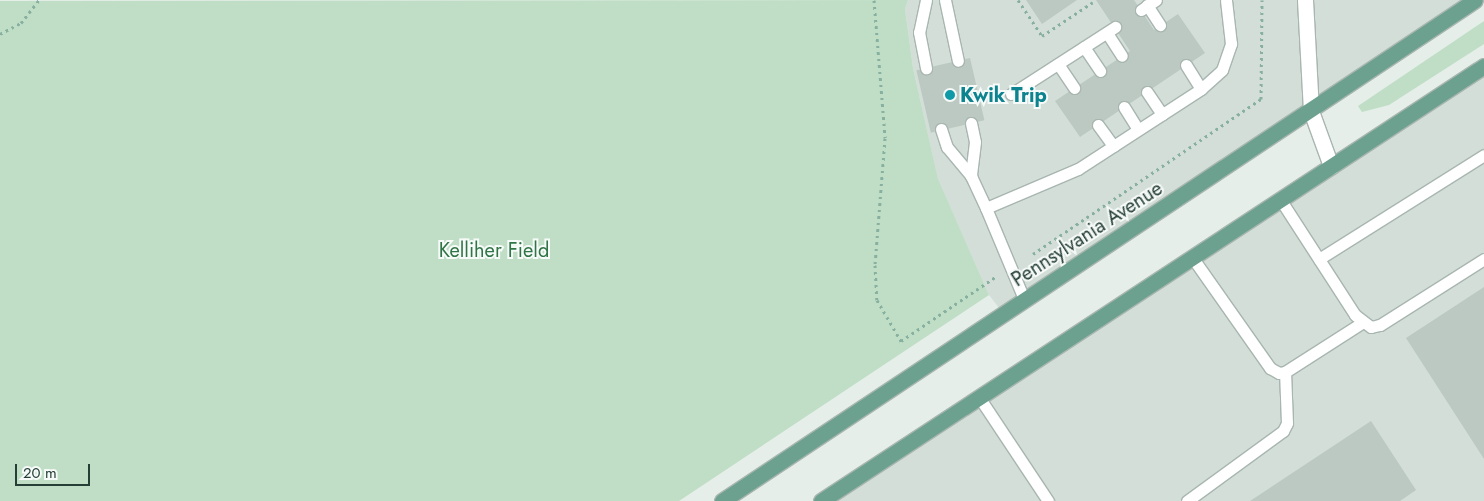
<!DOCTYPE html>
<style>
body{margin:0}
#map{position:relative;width:1484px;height:501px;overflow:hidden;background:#e5eee9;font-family:Jost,sans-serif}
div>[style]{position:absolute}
.built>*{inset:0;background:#d3ded8}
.green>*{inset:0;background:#bfdec5}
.building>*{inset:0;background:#bbc9c2;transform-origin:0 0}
.path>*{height:3px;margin-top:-1.5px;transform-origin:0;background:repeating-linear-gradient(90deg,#87b0a0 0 2.5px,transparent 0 6.5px)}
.roads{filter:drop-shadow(1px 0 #a8b6b0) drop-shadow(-1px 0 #a8b6b0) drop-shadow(0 1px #a8b6b0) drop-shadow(0 -1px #a8b6b0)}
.lane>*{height:11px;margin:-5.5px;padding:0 5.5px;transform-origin:5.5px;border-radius:5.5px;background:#fff}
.street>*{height:15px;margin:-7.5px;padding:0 7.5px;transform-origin:7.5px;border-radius:7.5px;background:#fff}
.primary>*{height:15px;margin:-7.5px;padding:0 7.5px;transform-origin:7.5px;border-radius:7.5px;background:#6ca18f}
.dots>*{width:14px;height:14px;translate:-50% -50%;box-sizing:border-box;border:2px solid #f6faf8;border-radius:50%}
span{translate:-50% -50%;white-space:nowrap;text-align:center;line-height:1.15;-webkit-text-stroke:4px #f6faf8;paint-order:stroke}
.culture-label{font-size:20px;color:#0d838f;font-weight:700}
.left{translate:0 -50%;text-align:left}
.street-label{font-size:20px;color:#253f36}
.park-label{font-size:20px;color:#307545}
.scale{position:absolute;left:15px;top:464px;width:75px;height:22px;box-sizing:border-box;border:2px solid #253f36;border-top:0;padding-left:6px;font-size:15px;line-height:18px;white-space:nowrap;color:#253f36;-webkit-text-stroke:4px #f6faf8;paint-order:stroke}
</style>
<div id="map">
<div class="built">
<i style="clip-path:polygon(908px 0,1475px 0,1003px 313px,989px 295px,938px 180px,913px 68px,905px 9px)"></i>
<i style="clip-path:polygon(1484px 66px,1484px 501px,821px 501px)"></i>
</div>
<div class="green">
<i style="clip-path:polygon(908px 0,905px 9px,913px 68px,938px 179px,989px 295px,679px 501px,0 501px,0 1px)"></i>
<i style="clip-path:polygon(1484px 21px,1484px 44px,1389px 105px,1362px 112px,1358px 106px)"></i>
</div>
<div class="building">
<i style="clip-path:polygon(1026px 0,1077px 0,1042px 24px)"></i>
<i style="clip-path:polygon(1096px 0,1134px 0,1154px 30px,1178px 14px,1205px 53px,1080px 137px,1055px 101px,1130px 51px)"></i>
<i style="left:970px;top:58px;width:64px;height:55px;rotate:77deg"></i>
<i style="clip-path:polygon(1484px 287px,1484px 459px,1406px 338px)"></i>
<i style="clip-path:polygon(1371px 421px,1416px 490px,1400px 501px,1250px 501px)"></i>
</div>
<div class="path">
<i style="left:874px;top:0;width:138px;rotate:85.4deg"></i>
<i style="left:885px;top:138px;width:127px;rotate:94.5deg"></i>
<i style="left:875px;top:265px;width:35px;rotate:87deg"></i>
<i style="left:877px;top:300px;width:48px;rotate:59.7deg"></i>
<i style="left:901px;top:341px;width:114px;rotate:-34.2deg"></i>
<i style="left:1018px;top:0;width:43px;rotate:56.3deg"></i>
<i style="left:1042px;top:36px;width:61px;rotate:-33.7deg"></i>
<i style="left:0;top:34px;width:24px;rotate:-28deg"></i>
<i style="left:21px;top:23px;width:29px;rotate:-52deg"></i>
<i style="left:1033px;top:254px;width:276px;rotate:-34.2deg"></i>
<i style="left:1261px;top:99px;width:99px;rotate:-89.4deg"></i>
</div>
<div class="roads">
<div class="lane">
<i style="left:926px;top:0;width:33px;rotate:102deg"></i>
<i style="left:919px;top:32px;width:37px;rotate:79deg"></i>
<i style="left:945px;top:0;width:62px;rotate:78deg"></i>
<i style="left:1147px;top:5px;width:24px;rotate:57deg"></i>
<i style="left:1141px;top:10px;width:18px;rotate:-34deg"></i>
<i style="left:1107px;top:33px;width:27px;rotate:57deg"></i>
<i style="left:1084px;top:47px;width:29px;rotate:56deg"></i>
<i style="left:1058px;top:64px;width:29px;rotate:56deg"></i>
<i style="left:1186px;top:65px;width:28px;rotate:58deg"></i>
<i style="left:1147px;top:92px;width:27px;rotate:56deg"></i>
<i style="left:1011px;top:94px;width:124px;rotate:-32.8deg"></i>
<i style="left:1124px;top:107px;width:26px;rotate:58deg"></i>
<i style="left:971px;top:123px;width:19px;rotate:78deg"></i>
<i style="left:975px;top:142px;width:34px;rotate:97deg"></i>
<i style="left:971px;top:176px;width:35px;rotate:65deg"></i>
<i style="left:1098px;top:125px;width:26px;rotate:54deg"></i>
<i style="left:941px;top:129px;width:19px;rotate:72deg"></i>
<i style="left:947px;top:147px;width:38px;rotate:50deg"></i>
<i style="left:1280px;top:199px;width:138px;rotate:57.1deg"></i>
<i style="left:1355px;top:315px;width:20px;rotate:37deg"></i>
<i style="left:1371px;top:327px;width:9px;rotate:-13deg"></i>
<i style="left:1380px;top:325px;width:123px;rotate:-32.4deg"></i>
<i style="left:1192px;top:257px;width:136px;rotate:54.9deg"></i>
<i style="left:1270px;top:368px;width:10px;rotate:29deg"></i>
<i style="left:1279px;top:373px;width:6px;rotate:-9deg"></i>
<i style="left:1285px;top:372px;width:93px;rotate:-32.7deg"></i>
<i style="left:1319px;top:259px;width:195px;rotate:-32.2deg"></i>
<i style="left:1024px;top:299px;width:99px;rotate:-112.7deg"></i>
<i style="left:986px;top:208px;width:100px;rotate:-23deg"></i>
<i style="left:1078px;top:169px;width:147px;rotate:-33deg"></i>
<i style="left:1201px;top:89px;width:28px;rotate:-42deg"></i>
<i style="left:1222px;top:70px;width:28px;rotate:-71deg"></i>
<i style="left:1231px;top:44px;width:44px;rotate:-96.5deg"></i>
<i style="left:979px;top:397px;width:125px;rotate:56.4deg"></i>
<i style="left:1187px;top:501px;width:119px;rotate:-36.1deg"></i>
<i style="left:1283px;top:431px;width:9px;rotate:-63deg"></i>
<i style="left:1287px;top:423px;width:51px;rotate:-92.2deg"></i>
</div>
<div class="street">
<i style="left:1305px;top:0;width:111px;rotate:86.9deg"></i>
<i style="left:1311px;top:111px;width:59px;rotate:70deg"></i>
</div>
<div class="primary">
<i style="left:722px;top:501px;width:904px;rotate:-33.64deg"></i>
<i style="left:821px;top:501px;width:793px;rotate:-33.27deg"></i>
</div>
</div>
<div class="dots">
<i style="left:950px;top:95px;background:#0f9aa8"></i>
</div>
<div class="culture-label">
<span class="left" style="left:960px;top:95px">Kwik Trip</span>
</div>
<div class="street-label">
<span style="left:1087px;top:234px;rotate:-33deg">Pennsylvania Avenue</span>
</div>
<div class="park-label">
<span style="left:494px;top:250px">Kelliher Field</span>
</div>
<div class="scale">20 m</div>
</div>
